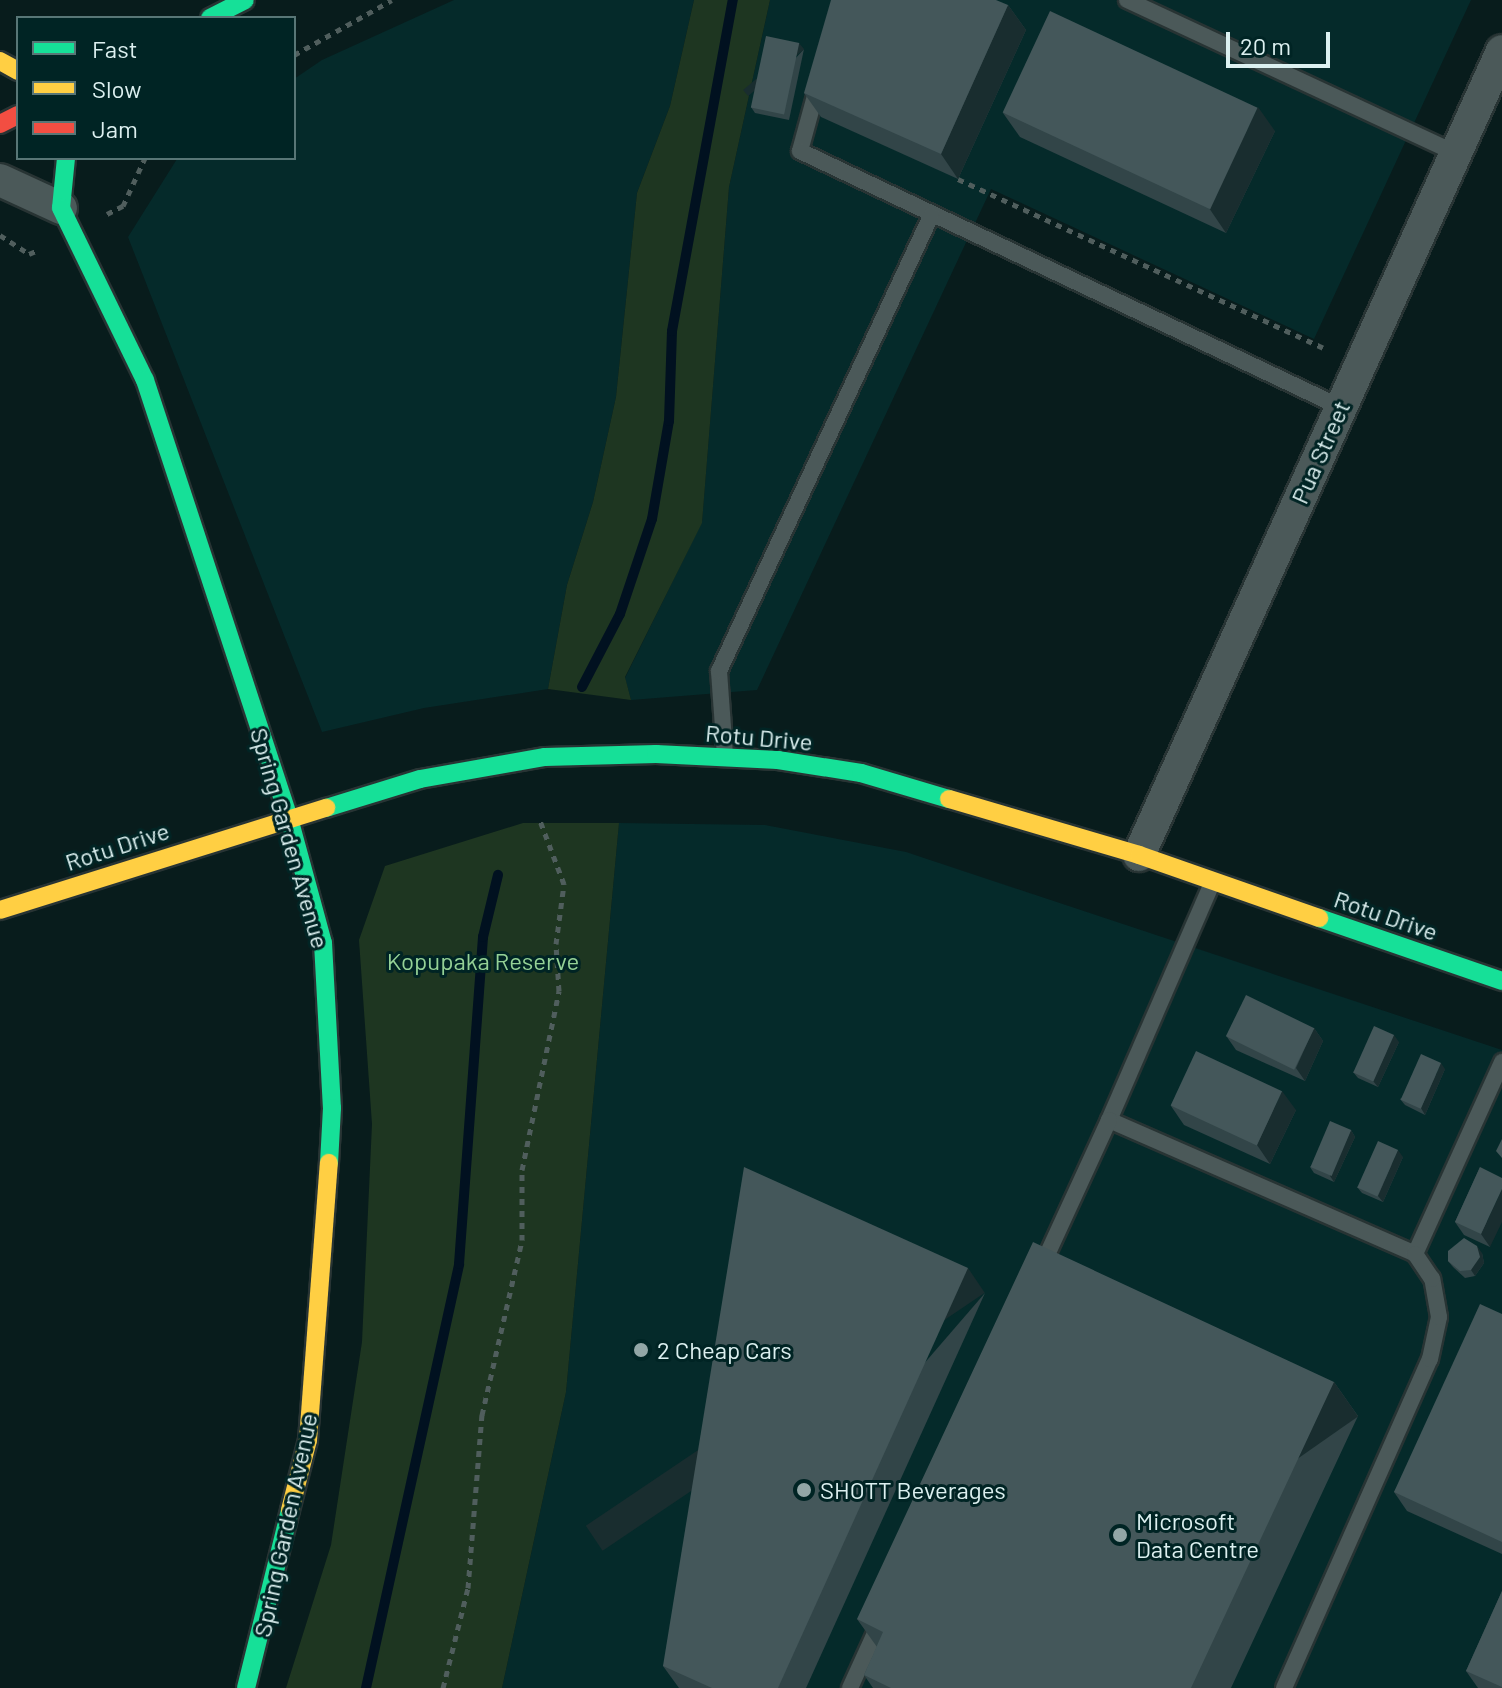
<!DOCTYPE html>
<style>
body{margin:0}
#map{position:relative;width:1502px;height:1688px;overflow:hidden;background:#081c1c;font-family:Barlow,sans-serif}
div>[style]{position:absolute}
.built>*{inset:0;background:#052a2a}
.green>*{inset:0;background:#1e3621}
.stream>*{height:10px;margin:-5px;padding:0 5px;transform-origin:5px;border-radius:5px;background:#011120}
.path>*{height:5px;margin-top:-2.5px;transform-origin:0;background:repeating-linear-gradient(90deg,#505e5d 0 6px,transparent 0 12px)}
.roads{filter:drop-shadow(2px 0 #283434) drop-shadow(-2px 0 #283434) drop-shadow(0 2px #283434) drop-shadow(0 -2px #283434)}
.lane>*{height:16px;margin:-8px;padding:0 8px;transform-origin:8px;border-radius:8px;background:#4b5959}
.street>*{height:32px;margin:-16px;padding:0 16px;transform-origin:16px;border-radius:16px;background:#4b5959}
.fast>*{height:18px;margin:-9px;padding:0 9px;transform-origin:9px;border-radius:9px;background:#16e098}
.slow>*{height:18px;margin:-9px;padding:0 9px;transform-origin:9px;border-radius:9px;background:#ffcf43}
.jam>*{height:18px;margin:-9px;padding:0 9px;transform-origin:9px;border-radius:9px;background:#f24e42}
.wall>*{inset:0;background:#324548}
.shaded-wall>*{inset:0;background:#192d2f;transform-origin:0 0}
.building>*{inset:0;background:#44575a;transform-origin:0 0}
.dots>*{width:22px;height:22px;translate:-50% -50%;box-sizing:border-box;border:4px solid #002424;border-radius:50%}
span{translate:-50% -50%;white-space:nowrap;text-align:center;line-height:1.15;-webkit-text-stroke:6px #002424;paint-order:stroke}
.street-label{font-size:24px;color:#dcf0f0}
.park-label{font-size:24px;color:#95d296}
.poi-label{font-size:24px;color:#dcf0f0}
.left{translate:0 -50%;text-align:left}
.legend{position:absolute;left:16px;top:16px;width:280px;height:144px;box-sizing:border-box;background:#002424;border:2px solid #587676;margin:0;padding:10px 14px;list-style:none;font-size:24px;color:#dcf0f0}
.legend li{display:flex;align-items:center;gap:16px;height:40px}
.legend b{width:40px;border:2px solid #587676}
.scale{position:absolute;left:1226px;top:32px;width:104px;height:36px;box-sizing:border-box;border:4px solid #dcf0f0;border-top:0;padding-left:10px;font-size:24px;line-height:28px;white-space:nowrap;color:#dcf0f0;-webkit-text-stroke:6px #002424;paint-order:stroke}
</style>
<div id="map">
<div class="built">
<i style="clip-path:polygon(454px 0,694px 0,670px 106px,637px 193px,616px 397px,593px 502px,567px 585px,548px 689px,424px 708px,322px 732px,128px 237px,177px 159px,294px 158px,294px 79px,322px 60px)"></i>
<i style="clip-path:polygon(770px 0,1471px 0,1314px 339px,991px 189px,757px 690px,631px 700px,625px 678px,702px 522px,729px 187px)"></i>
<i style="clip-path:polygon(619px 823px,765px 825px,906px 852px,1502px 1050px,1502px 1688px,502px 1688px,566px 1392px)"></i>
</div>
<div class="green">
<i style="clip-path:polygon(694px 0,770px 0,729px 187px,702px 523px,625px 677px,631px 700px,548px 689px,567px 585px,593px 502px,616px 397px,637px 193px,670px 106px)"></i>
<i style="clip-path:polygon(523px 823px,619px 823px,566px 1392px,502px 1688px,286px 1688px,331px 1545px,362px 1342px,372px 1124px,359px 940px,385px 866px)"></i>
</div>
<div class="stream">
<i style="left:582px;top:687px;width:82px;rotate:-62.5deg"></i>
<i style="left:620px;top:614px;width:100px;rotate:-71.4deg"></i>
<i style="left:652px;top:519px;width:99px;rotate:-80.2deg"></i>
<i style="left:669px;top:421px;width:90px;rotate:-88.1deg"></i>
<i style="left:672px;top:331px;width:337px;rotate:-79.6deg"></i>
<i style="left:366px;top:1688px;width:434px;rotate:-77.6deg"></i>
<i style="left:459px;top:1264px;width:328px;rotate:-85.8deg"></i>
<i style="left:483px;top:937px;width:64px;rotate:-76.4deg"></i>
</div>
<div class="path">
<i style="left:294px;top:55px;width:112px;rotate:-29.3deg"></i>
<i style="left:958px;top:179px;width:402px;rotate:24.8deg"></i>
<i style="left:107px;top:214px;width:18px;rotate:-27deg"></i>
<i style="left:123px;top:206px;width:53px;rotate:-65.4deg"></i>
<i style="left:0;top:235px;width:35px;rotate:33deg"></i>
<i style="left:29px;top:254px;width:10px;rotate:-24deg"></i>
<i style="left:443px;top:1688px;width:103px;rotate:-76deg"></i>
<i style="left:468px;top:1588px;width:174px;rotate:-85.4deg"></i>
<i style="left:482px;top:1415px;width:180px;rotate:-77.1deg"></i>
<i style="left:522px;top:1240px;width:70px;rotate:-90deg"></i>
<i style="left:522px;top:1170px;width:183px;rotate:-78.3deg"></i>
<i style="left:559px;top:991px;width:47px;rotate:-93.7deg"></i>
<i style="left:556px;top:944px;width:61px;rotate:-82.4deg"></i>
<i style="left:564px;top:884px;width:71px;rotate:-110.7deg"></i>
</div>
<div class="roads">
<div class="lane">
<i style="left:1127px;top:0;width:362px;rotate:25deg"></i>
<i style="left:818px;top:85px;width:68px;rotate:105.3deg"></i>
<i style="left:800px;top:151px;width:598px;rotate:25.36deg"></i>
<i style="left:725px;top:755px;width:84px;rotate:-94.1deg"></i>
<i style="left:719px;top:671px;width:502px;rotate:-65.02deg"></i>
<i style="left:1213px;top:881px;width:261px;rotate:113.5deg"></i>
<i style="left:1109px;top:1120px;width:334px;rotate:23.6deg"></i>
<i style="left:1415px;top:1254px;width:211px;rotate:-65.6deg"></i>
<i style="left:1041px;top:1268px;width:163px;rotate:-65.3deg"></i>
<i style="left:850px;top:1688px;width:75px;rotate:-65.5deg"></i>
<i style="left:1284px;top:1688px;width:360px;rotate:-66.1deg"></i>
<i style="left:1430px;top:1359px;width:43px;rotate:-77.9deg"></i>
<i style="left:1439px;top:1317px;width:39px;rotate:-100deg"></i>
<i style="left:1432px;top:1279px;width:30px;rotate:-124deg"></i>
</div>
<div class="street">
<i style="left:0;top:180px;width:67px;rotate:24.7deg"></i>
<i style="left:1139px;top:855px;width:882px;rotate:-65.7deg"></i>
</div>
<div class="fast">
<i style="left:210px;top:18px;width:39px;rotate:-27deg"></i>
<i style="left:66px;top:158px;width:50px;rotate:95.7deg"></i>
<i style="left:61px;top:208px;width:191px;rotate:64deg"></i>
<i style="left:145px;top:380px;width:461px;rotate:71.8deg"></i>
<i style="left:289px;top:818px;width:130px;rotate:74.8deg"></i>
<i style="left:323px;top:943px;width:165px;rotate:86.9deg"></i>
<i style="left:332px;top:1108px;width:55px;rotate:93.1deg"></i>
<i style="left:326px;top:808px;width:98px;rotate:-17.1deg"></i>
<i style="left:420px;top:779px;width:127px;rotate:-10deg"></i>
<i style="left:545px;top:757px;width:111px;rotate:-1.5deg"></i>
<i style="left:656px;top:754px;width:122px;rotate:2.8deg"></i>
<i style="left:778px;top:760px;width:84px;rotate:8.9deg"></i>
<i style="left:861px;top:773px;width:92px;rotate:16.5deg"></i>
<i style="left:1319px;top:918px;width:194px;rotate:19deg"></i>
<i style="left:246px;top:1688px;width:183px;rotate:-76.1deg"></i>
</div>
<div class="slow">
<i style="left:0;top:61px;width:21px;rotate:29deg"></i>
<i style="left:949px;top:799px;width:198px;rotate:16.4deg"></i>
<i style="left:1139px;top:855px;width:191px;rotate:19.3deg"></i>
<i style="left:0;top:910px;width:342px;rotate:-17.4deg"></i>
<i style="left:290px;top:1510px;width:72px;rotate:-75.6deg"></i>
<i style="left:308px;top:1440px;width:278px;rotate:-85.7deg"></i>
</div>
<div class="jam">
<i style="left:0;top:124px;width:20px;rotate:-27deg"></i>
</div>
</div>
<div class="wall">
<i style="clip-path:polygon(1008px 5px,1026px 30px,958px 179px,821px 117px,804px 93px)"></i>
<i style="clip-path:polygon(804px 49px,789px 120px,755px 113px,751px 107px)"></i>
<i style="clip-path:polygon(1003px 113px,1275px 131px,1226px 233px,1020px 137px)"></i>
<i style="clip-path:polygon(1314px 1028px,1323px 1041px,1305px 1081px,1236px 1050px,1227px 1037px)"></i>
<i style="clip-path:polygon(1399px 1042px,1378px 1087px,1358px 1078px,1353px 1072px)"></i>
<i style="clip-path:polygon(1445px 1069px,1425px 1115px,1405px 1105px,1400px 1099px)"></i>
<i style="clip-path:polygon(1171px 1106px,1296px 1110px,1270px 1164px,1184px 1125px)"></i>
<i style="clip-path:polygon(1351px 1130px,1355px 1137px,1334px 1182px,1314px 1173px,1310px 1167px)"></i>
<i style="clip-path:polygon(1403px 1157px,1383px 1202px,1362px 1193px,1357px 1187px)"></i>
<i style="clip-path:polygon(1480px 1167px,1490px 1247px,1464px 1235px,1455px 1222px)"></i>
<i style="clip-path:polygon(1482px 1253px,1484px 1263px,1475px 1276px,1465px 1278px,1453px 1267px,1448px 1261px)"></i>
<i style="clip-path:polygon(985px 1293px,806px 1688px,679px 1688px,663px 1666px)"></i>
<i style="clip-path:polygon(1502px 1314px,1502px 1554px,1407px 1511px,1394px 1492px)"></i>
<i style="clip-path:polygon(1334px 1382px,1358px 1416px,1231px 1688px,873px 1688px,864px 1675px,877px 1647px,857px 1619px)"></i>
<i style="clip-path:polygon(1502px 1591px,1502px 1688px,1478px 1688px,1466px 1671px)"></i>
</div>
<div class="shaded-wall">
<i style="clip-path:polygon(1008px 5px,1026px 30px,958px 179px,941px 154px)"></i>
<i style="left:799px;top:43px;width:8px;height:73px;rotate:50deg"></i>
<i style="clip-path:polygon(1258px 107px,1275px 131px,1226px 233px,1209px 208px)"></i>
<i style="clip-path:polygon(1314px 1028px,1323px 1041px,1305px 1081px,1296px 1068px)"></i>
<i style="clip-path:polygon(1394px 1035px,1399px 1042px,1378px 1087px,1373px 1081px)"></i>
<i style="clip-path:polygon(1441px 1063px,1445px 1069px,1425px 1115px,1421px 1108px)"></i>
<i style="clip-path:polygon(1282px 1091px,1296px 1110px,1270px 1164px,1257px 1145px)"></i>
<i style="clip-path:polygon(1351px 1130px,1355px 1137px,1334px 1182px,1330px 1176px)"></i>
<i style="clip-path:polygon(1398px 1150px,1403px 1157px,1383px 1202px,1378px 1196px)"></i>
<i style="clip-path:polygon(1502px 1189px,1502px 1222px,1490px 1247px,1481px 1234px)"></i>
<i style="clip-path:polygon(1477px 1246px,1482px 1253px,1484px 1263px,1475px 1276px,1471px 1270px)"></i>
<i style="left:968px;top:1268px;width:30px;height:461px;rotate:56deg"></i>
<i style="left:1334px;top:1382px;width:42px;height:338px;rotate:55deg"></i>
</div>
<div class="building">
<i style="clip-path:polygon(831px 0,996px 0,1008px 5px,941px 154px,804px 93px)"></i>
<i style="left:1050px;top:11px;width:229px;height:112px;rotate:25deg"></i>
<i style="left:766px;top:36px;width:34px;height:73px;rotate:12deg"></i>
<i style="left:1246px;top:995px;width:76px;height:46px;rotate:26deg"></i>
<i style="left:1374px;top:1026px;width:22px;height:51px;rotate:24deg"></i>
<i style="left:1196px;top:1051px;width:95px;height:60px;rotate:25deg"></i>
<i style="left:1421px;top:1054px;width:22px;height:50px;rotate:24deg"></i>
<i style="left:1330px;top:1121px;width:23px;height:50px;rotate:23deg"></i>
<i style="clip-path:polygon(1502px 1139px,1502px 1158px,1496px 1151px)"></i>
<i style="left:1378px;top:1141px;width:22px;height:51px;rotate:24deg"></i>
<i style="clip-path:polygon(744px 1167px,968px 1268px,778px 1688px,712px 1688px,663px 1666px)"></i>
<i style="clip-path:polygon(1480px 1167px,1502px 1178px,1502px 1189px,1481px 1234px,1455px 1222px)"></i>
<i style="clip-path:polygon(1464px 1238px,1477px 1246px,1480px 1257px,1471px 1270px,1460px 1271px,1448px 1261px,1448px 1251px)"></i>
<i style="clip-path:polygon(1033px 1242px,1334px 1382px,1191px 1688px,891px 1688px,864px 1675px,883px 1632px,857px 1619px)"></i>
<i style="clip-path:polygon(1480px 1304px,1502px 1314px,1502px 1542px,1394px 1492px)"></i>
<i style="clip-path:polygon(1502px 1591px,1502px 1687px,1466px 1671px)"></i>
</div>
<div class="dots">
<i style="left:641px;top:1350px;background:#92a6a6"></i>
<i style="left:804px;top:1490px;background:#92a6a6"></i>
<i style="left:1120px;top:1535px;background:#92a6a6"></i>
</div>
<div class="street-label">
<span style="left:1320px;top:452px;rotate:-66deg">Pua Street</span>
<span style="left:759px;top:737px;rotate:5deg">Rotu Drive</span>
<span style="left:290px;top:838px;rotate:74deg">Spring Garden Avenue</span>
<span style="left:117px;top:846px;rotate:-18deg">Rotu Drive</span>
<span style="left:1386px;top:915px;rotate:19deg">Rotu Drive</span>
<span style="left:285px;top:1525px;rotate:-78deg">Spring Garden Avenue</span>
</div>
<div class="park-label">
<span style="left:483px;top:961px">Kopupaka Reserve</span>
</div>
<div class="poi-label">
<span class="left" style="left:657px;top:1350px">2 Cheap Cars</span>
<span class="left" style="left:820px;top:1490px">SHOTT Beverages</span>
<span class="left" style="left:1136px;top:1535px">Microsoft<br>Data Centre</span>
</div>
<ul class="legend">
<li><b style="height:10px;background:#16e098"></b>Fast</li>
<li><b style="height:10px;background:#ffcf43"></b>Slow</li>
<li><b style="height:10px;background:#f24e42"></b>Jam</li>
</ul>
<div class="scale">20 m</div>
</div>
